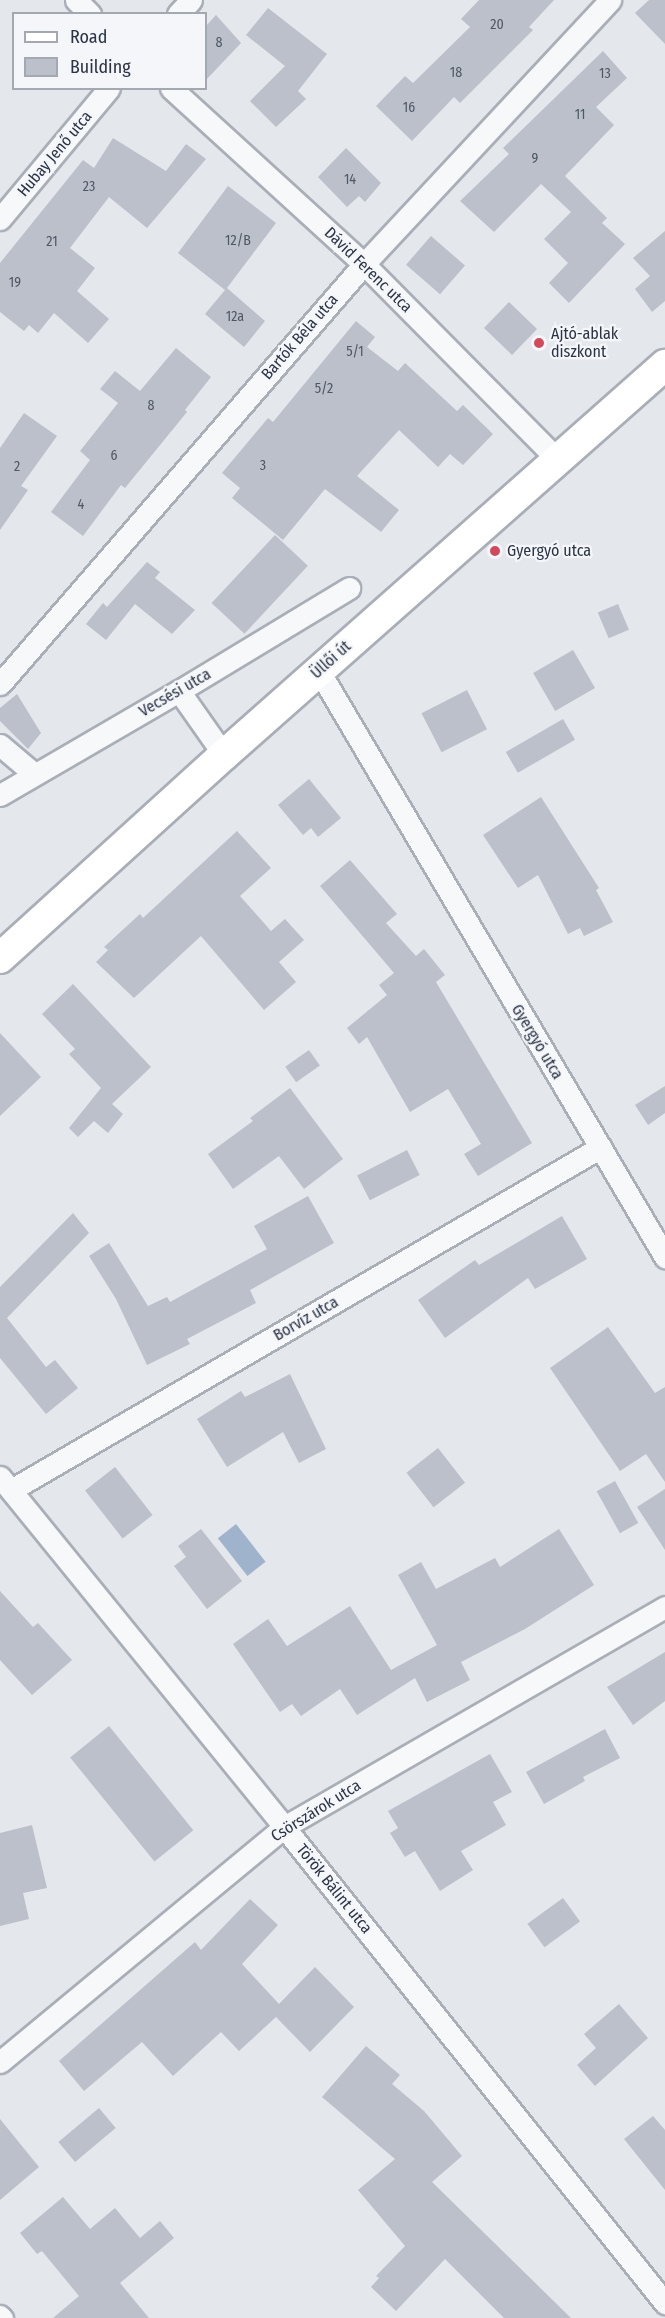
<!DOCTYPE html>
<meta charset="utf-8">
<style>
body{margin:0}
#map{position:relative;width:665px;height:2318px;overflow:hidden;background:#e4e7ec;font-family:"Fira Sans Condensed",sans-serif}
div>[style]{position:absolute}
.water>*{inset:0;background:#9fb4cc;transform-origin:0 0}
.building>*{inset:0;background:#bbc0ca;transform-origin:0 0}
.roads{filter:drop-shadow(2px 0 #a9aeb7) drop-shadow(-2px 0 #a9aeb7) drop-shadow(0 2px #a9aeb7) drop-shadow(0 -2px #a9aeb7)}
.minor>*{height:21px;margin:-10.5px;padding:0 10.5px;transform-origin:10.5px;border-radius:10.5px;background:#f7f8fa}
.secondary>*{height:30px;margin:-15px;padding:0 15px;transform-origin:15px;border-radius:15px;background:#fff}
.dots>*{width:16px;height:16px;translate:-50% -50%;box-sizing:border-box;border:3px solid #f4f6f9;border-radius:50%}
span{translate:-50% -50%;white-space:nowrap;text-align:center;line-height:1.15;-webkit-text-stroke:4.5px #f4f6f9;paint-order:stroke}
.number-label{font-size:14px;color:#4f5766}
.number-label span{-webkit-text-stroke-width:0}
.street-label{font-size:16px;color:#2b3445}
.poi-label{font-size:16px;color:#2b3445}
.left{translate:0 -50%;text-align:left}
.legend{position:absolute;left:12px;top:12px;width:195px;height:78px;box-sizing:border-box;background:#f4f6f9;border:2px solid #a4a8b1;margin:0;padding:8px 10px;list-style:none;font-size:18px;color:#2b3445}
.legend li{display:flex;align-items:center;gap:12px;height:30px}
.legend b{width:30px;border:2px solid #a4a8b1}
</style>
<div id="map">
<div class="water">
<i style="left:236px;top:1524px;width:48px;height:23px;rotate:52deg"></i>
</div>
<div class="building">
<i style="clip-path:polygon(479px 0,554px 0,529px 27px,533px 30px,460px 103px,454px 97px,412px 141px,376px 106px,405px 76px,413px 83px,470px 27px,461px 19px)"></i>
<i style="clip-path:polygon(649px 0,665px 0,665px 44px,635px 13px)"></i>
<i style="clip-path:polygon(268px 8px,327px 54px,298px 91px,306px 99px,276px 127px,250px 101px,285px 66px,246px 35px)"></i>
<i style="clip-path:polygon(216px 15px,241px 43px,206px 80px,206px 26px)"></i>
<i style="clip-path:polygon(603px 51px,627px 78px,596px 107px,614px 125px,565px 176px,607px 218px,602px 223px,625px 244px,569px 303px,549px 283px,568px 263px,544px 239px,571px 212px,541px 184px,494px 232px,460px 201px,509px 154px,503px 148px)"></i>
<i style="clip-path:polygon(113px 138px,166px 171px,186px 144px,206px 159px,147px 228px,109px 197px,70px 248px,95px 268px,77px 291px,109px 319px,88px 343px,54px 313px,38px 333px,29px 325px,24px 331px,0 312px,0 263px,83px 160px,94px 168px)"></i>
<i style="clip-path:polygon(346px 148px,381px 183px,365px 202px,359px 196px,347px 207px,318px 177px)"></i>
<i style="clip-path:polygon(228px 186px,276px 223px,227px 288px,265px 321px,244px 347px,205px 314px,225px 290px,178px 253px)"></i>
<i style="clip-path:polygon(665px 231px,665px 301px,652px 312px,635px 289px,650px 276px,633px 258px)"></i>
<i style="left:431px;top:236px;width:45px;height:38px;rotate:41deg"></i>
<i style="left:509px;top:302px;width:39px;height:36px;rotate:44deg"></i>
<i style="clip-path:polygon(356px 321px,375px 337px,367px 347px,398px 371px,405px 363px,457px 411px,463px 405px,493px 434px,463px 465px,450px 454px,438px 467px,399px 430px,357px 476px,399px 510px,381px 532px,325px 489px,283px 540px,232px 498px,240px 488px,222px 473px,268px 418px,273px 422px)"></i>
<i style="clip-path:polygon(176px 348px,211px 377px,185px 410px,187px 412px,125px 488px,121px 485px,83px 536px,51px 512px,90px 460px,80px 451px,118px 403px,100px 389px,115px 371px,140px 391px)"></i>
<i style="clip-path:polygon(24px 413px,57px 436px,21px 486px,28px 490px,0 530px,0 448px)"></i>
<i style="left:275px;top:535px;width:45px;height:93px;rotate:43deg"></i>
<i style="clip-path:polygon(147px 562px,160px 572px,155px 578px,195px 610px,172px 634px,135px 604px,106px 640px,86px 624px,103px 603px,107px 607px)"></i>
<i style="left:618px;top:604px;width:28px;height:22px;rotate:67deg"></i>
<i style="left:573px;top:650px;width:44px;height:46px;rotate:60deg"></i>
<i style="left:467px;top:690px;width:44px;height:51px;rotate:63deg"></i>
<i style="clip-path:polygon(17px 694px,41px 733px,28px 749px,0 721px,0 708px)"></i>
<i style="left:563px;top:719px;width:24px;height:66px;rotate:60deg"></i>
<i style="clip-path:polygon(309px 779px,341px 818px,318px 837px,311px 828px,303px 835px,278px 805px)"></i>
<i style="clip-path:polygon(541px 797px,599px 888px,596px 890px,613px 922px,584px 936px,580px 928px,568px 934px,538px 875px,518px 888px,483px 835px)"></i>
<i style="clip-path:polygon(237px 831px,271px 868px,240px 896px,271px 931px,285px 919px,304px 940px,279px 962px,296px 982px,264px 1010px,201px 936px,134px 998px,96px 962px,108px 950px,104px 947px,140px 914px,143px 918px)"></i>
<i style="clip-path:polygon(350px 860px,397px 914px,386px 923px,416px 956px,424px 949px,445px 975px,436px 982px,532px 1143px,478px 1176px,464px 1154px,481px 1144px,448px 1089px,410px 1112px,367px 1037px,359px 1044px,347px 1028px,387px 995px,379px 985px,394px 973px,320px 886px)"></i>
<i style="clip-path:polygon(73px 984px,151px 1067px,112px 1104px,123px 1114px,108px 1133px,94px 1121px,78px 1137px,69px 1128px,101px 1088px,69px 1054px,75px 1049px,42px 1014px)"></i>
<i style="clip-path:polygon(0 1033px,41px 1077px,0 1116px)"></i>
<i style="left:309px;top:1050px;width:19px;height:29px;rotate:55deg"></i>
<i style="clip-path:polygon(665px 1086px,665px 1113px,648px 1125px,635px 1105px)"></i>
<i style="clip-path:polygon(290px 1088px,343px 1159px,304px 1189px,279px 1156px,233px 1189px,208px 1154px,253px 1121px,250px 1118px)"></i>
<i style="left:407px;top:1150px;width:28px;height:56px;rotate:63deg"></i>
<i style="clip-path:polygon(308px 1196px,334px 1243px,250px 1290px,256px 1303px,187px 1339px,190px 1344px,147px 1365px,116px 1299px,89px 1256px,109px 1243px,148px 1306px,167px 1297px,170px 1302px,267px 1249px,254px 1226px)"></i>
<i style="clip-path:polygon(73px 1213px,89px 1233px,7px 1318px,46px 1367px,55px 1360px,78px 1388px,46px 1414px,0 1358px,0 1287px)"></i>
<i style="clip-path:polygon(562px 1216px,587px 1259px,535px 1289px,528px 1278px,445px 1338px,418px 1300px,475px 1260px,479px 1265px)"></i>
<i style="clip-path:polygon(608px 1327px,655px 1393px,665px 1387px,665px 1482px,646px 1454px,620px 1471px,550px 1368px)"></i>
<i style="clip-path:polygon(290px 1374px,326px 1449px,299px 1463px,283px 1432px,227px 1467px,197px 1419px,241px 1391px,245px 1397px)"></i>
<i style="left:438px;top:1448px;width:44px;height:40px;rotate:52deg"></i>
<i style="left:115px;top:1467px;width:61px;height:38px;rotate:52deg"></i>
<i style="left:615px;top:1481px;width:48px;height:21px;rotate:61deg"></i>
<i style="clip-path:polygon(665px 1489px,665px 1550px,637px 1507px)"></i>
<i style="clip-path:polygon(201px 1529px,242px 1581px,207px 1609px,174px 1566px,186px 1557px,178px 1546px)"></i>
<i style="clip-path:polygon(559px 1529px,594px 1585px,525px 1629px,461px 1662px,470px 1680px,427px 1702px,415px 1678px,357px 1715px,340px 1689px,301px 1716px,292px 1704px,280px 1712px,233px 1644px,268px 1619px,287px 1646px,350px 1606px,391px 1670px,437px 1645px,398px 1575px,421px 1562px,436px 1589px,495px 1558px,500px 1567px)"></i>
<i style="clip-path:polygon(0 1591px,33px 1627px,38px 1623px,72px 1660px,32px 1695px,0 1660px)"></i>
<i style="clip-path:polygon(665px 1652px,665px 1701px,633px 1725px,607px 1687px)"></i>
<i style="left:109px;top:1726px;width:134px;height:50px;rotate:51deg"></i>
<i style="clip-path:polygon(605px 1729px,620px 1758px,583px 1777px,585px 1781px,544px 1804px,526px 1772px)"></i>
<i style="clip-path:polygon(490px 1754px,512px 1792px,493px 1802px,506px 1825px,461px 1851px,473px 1870px,440px 1891px,415px 1851px,405px 1857px,390px 1833px,398px 1828px,388px 1811px)"></i>
<i style="clip-path:polygon(32px 1825px,47px 1888px,23px 1893px,29px 1919px,0 1926px,0 1833px)"></i>
<i style="left:563px;top:1898px;width:29px;height:44px;rotate:54deg"></i>
<i style="clip-path:polygon(250px 1899px,278px 1925px,242px 1964px,279px 2004px,315px 1967px,354px 2007px,310px 2052px,276px 2017px,239px 2051px,221px 2032px,173px 2076px,142px 2042px,84px 2091px,59px 2061px,195px 1942px,201px 1950px)"></i>
<i style="clip-path:polygon(619px 2004px,648px 2038px,595px 2086px,577px 2065px,596px 2048px,584px 2034px)"></i>
<i style="clip-path:polygon(366px 2046px,400px 2075px,392px 2084px,424px 2111px,462px 2156px,432px 2182px,571px 2318px,504px 2318px,445px 2259px,396px 2311px,371px 2287px,379px 2278px,376px 2276px,405px 2246px,358px 2190px,395px 2159px,322px 2097px)"></i>
<i style="left:99px;top:2108px;width:26px;height:53px;rotate:50deg"></i>
<i style="clip-path:polygon(653px 2116px,665px 2130px,665px 2190px,624px 2139px)"></i>
<i style="clip-path:polygon(0 2119px,39px 2167px,0 2200px)"></i>
<i style="clip-path:polygon(63px 2197px,90px 2229px,115px 2208px,140px 2238px,160px 2221px,174px 2238px,120px 2283px,149px 2318px,53px 2318px,79px 2296px,42px 2251px,37px 2254px,20px 2233px)"></i>
</div>
<div class="roads">
<div class="minor">
<i style="left:76px;top:0;width:20px;rotate:45deg"></i>
<i style="left:178px;top:14px;width:19px;rotate:-47deg"></i>
<i style="left:171px;top:88px;width:261px;rotate:42.4deg"></i>
<i style="left:364px;top:264px;width:276px;rotate:45.3deg"></i>
<i style="left:0;top:219px;width:170px;rotate:-50.2deg"></i>
<i style="left:319px;top:671px;width:681px;rotate:59.44deg"></i>
<i style="left:0;top:684px;width:556px;rotate:-49.09deg"></i>
<i style="left:364px;top:264px;width:361px;rotate:-47deg"></i>
<i style="left:179px;top:691px;width:78px;rotate:54.9deg"></i>
<i style="left:0;top:745px;width:43px;rotate:40.3deg"></i>
<i style="left:0;top:795px;width:207px;rotate:-30.2deg"></i>
<i style="left:179px;top:691px;width:199px;rotate:-31.2deg"></i>
<i style="left:0;top:1477px;width:451px;rotate:50.9deg"></i>
<i style="left:284px;top:1827px;width:610px;rotate:51.33deg"></i>
<i style="left:11px;top:1490px;width:682px;rotate:-30.17deg"></i>
<i style="left:0;top:2062px;width:369px;rotate:-39.6deg"></i>
<i style="left:284px;top:1827px;width:440px;rotate:-30deg"></i>
<i style="left:0;top:2316px;width:3px;rotate:45deg"></i>
</div>
<div class="secondary">
<i style="left:0;top:958px;width:302px;rotate:-42.2deg"></i>
<i style="left:224px;top:755px;width:589px;rotate:-41.49deg"></i>
</div>
</div>
<div class="dots">
<i style="left:539px;top:343px;background:#d1495b"></i>
<i style="left:495px;top:551px;background:#d1495b"></i>
</div>
<div class="number-label">
<span style="left:497px;top:25px">20</span>
<span style="left:219px;top:43px">8</span>
<span style="left:456px;top:73px">18</span>
<span style="left:605px;top:74px">13</span>
<span style="left:409px;top:108px">16</span>
<span style="left:580px;top:115px">11</span>
<span style="left:535px;top:159px">9</span>
<span style="left:350px;top:180px">14</span>
<span style="left:89px;top:187px">23</span>
<span style="left:238px;top:241px">12/B</span>
<span style="left:52px;top:242px">21</span>
<span style="left:15px;top:283px">19</span>
<span style="left:235px;top:317px">12a</span>
<span style="left:355px;top:352px">5/1</span>
<span style="left:324px;top:389px">5/2</span>
<span style="left:151px;top:406px">8</span>
<span style="left:114px;top:456px">6</span>
<span style="left:263px;top:466px">3</span>
<span style="left:17px;top:467px">2</span>
<span style="left:81px;top:505px">4</span>
</div>
<div class="street-label">
<span style="left:55px;top:154px;rotate:-50deg">Hubay Jenő utca</span>
<span style="left:368px;top:270px;rotate:44deg">Dávid Ferenc utca</span>
<span style="left:300px;top:337px;rotate:-49deg">Bartók Béla utca</span>
<span style="left:331px;top:660px;rotate:-42deg">Üllői út</span>
<span style="left:175px;top:693px;rotate:-30deg">Vecsési utca</span>
<span style="left:537px;top:1042px;rotate:59deg">Gyergyó utca</span>
<span style="left:306px;top:1319px;rotate:-30deg">Borvíz utca</span>
<span style="left:316px;top:1811px;rotate:-32deg">Csörszárok utca</span>
<span style="left:334px;top:1889px;rotate:51deg">Török Bálint utca</span>
</div>
<div class="poi-label">
<span class="left" style="left:551px;top:343px">Ajtó-ablak<br>diszkont</span>
<span class="left" style="left:507px;top:551px">Gyergyó utca</span>
</div>
<ul class="legend">
<li><b style="height:8px;background:#fff"></b>Road</li>
<li><b style="height:16px;background:#bbc0ca"></b>Building</li>
</ul>
</div>
